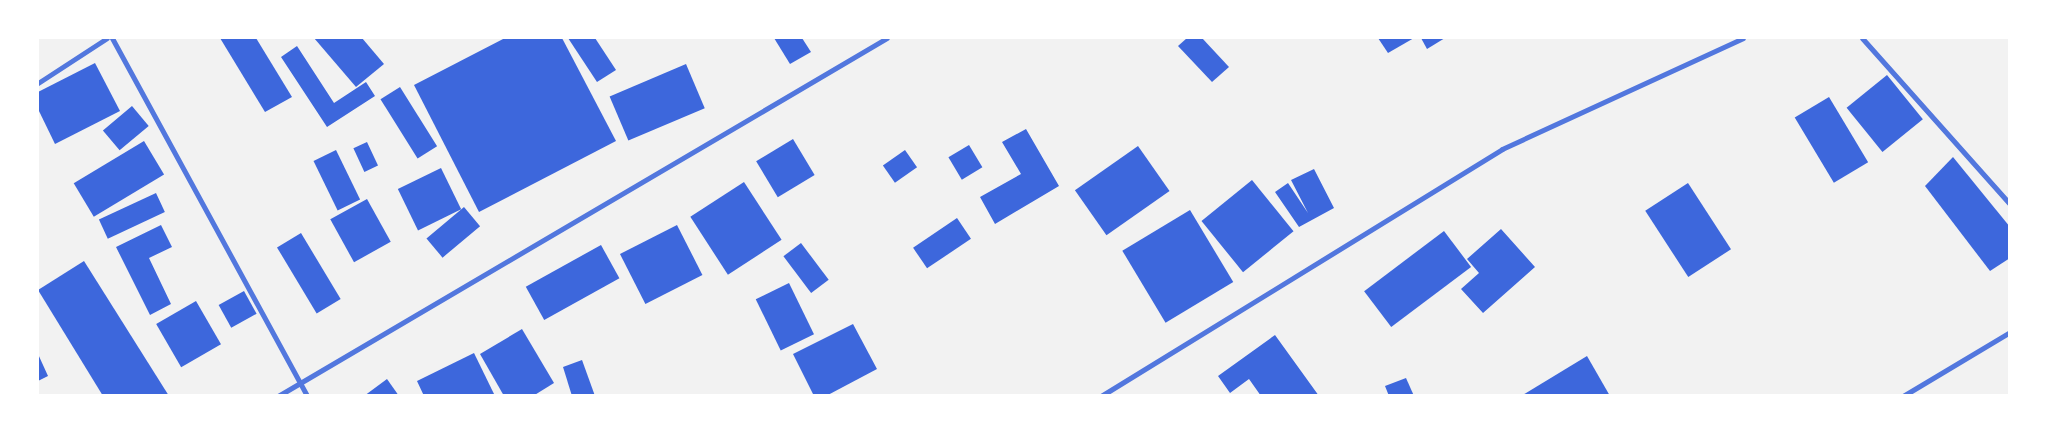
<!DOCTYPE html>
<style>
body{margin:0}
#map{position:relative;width:2047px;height:433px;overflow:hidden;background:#f2f2f2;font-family:"Noto Serif",serif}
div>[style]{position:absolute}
.building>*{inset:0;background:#3d67dc;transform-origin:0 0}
.minor>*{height:5px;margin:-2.5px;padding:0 2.5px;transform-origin:2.5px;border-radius:2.5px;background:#5277de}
span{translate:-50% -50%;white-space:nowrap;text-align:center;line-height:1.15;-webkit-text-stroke:5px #fff;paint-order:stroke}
.frame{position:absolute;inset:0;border:39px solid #fff;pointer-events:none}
</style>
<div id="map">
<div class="building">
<i style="clip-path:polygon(220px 38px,256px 38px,292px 97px,265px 112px)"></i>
<i style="clip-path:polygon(314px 38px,362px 38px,384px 64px,356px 87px)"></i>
<i style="clip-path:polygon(505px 38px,562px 38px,616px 141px,479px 212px,414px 85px)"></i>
<i style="clip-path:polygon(568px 38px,595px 38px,616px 70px,597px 82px)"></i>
<i style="clip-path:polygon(774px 38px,802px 38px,811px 52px,790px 64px)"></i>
<i style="clip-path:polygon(1187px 38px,1202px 38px,1229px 67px,1212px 82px,1178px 46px)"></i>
<i style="clip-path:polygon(1378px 38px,1414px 38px,1388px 53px)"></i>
<i style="clip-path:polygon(1421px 38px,1445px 38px,1427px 49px)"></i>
<i style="clip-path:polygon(297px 46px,334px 103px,366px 82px,375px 96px,327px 127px,281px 57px)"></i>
<i style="clip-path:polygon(95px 63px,120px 111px,55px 144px,38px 109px,38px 92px)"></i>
<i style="left:686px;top:64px;width:48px;height:83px;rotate:67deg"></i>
<i style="left:1887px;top:75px;width:57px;height:52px;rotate:51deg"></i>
<i style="left:400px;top:87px;width:70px;height:23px;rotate:58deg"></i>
<i style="left:1829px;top:97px;width:76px;height:40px;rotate:59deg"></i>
<i style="left:132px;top:106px;width:26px;height:38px;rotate:50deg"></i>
<i style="clip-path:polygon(1026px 129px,1059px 186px,995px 224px,980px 197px,1021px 174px,1002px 142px)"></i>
<i style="left:793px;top:139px;width:42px;height:43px;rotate:59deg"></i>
<i style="left:144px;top:141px;width:39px;height:82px;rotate:59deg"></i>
<i style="left:367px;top:142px;width:26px;height:15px;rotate:65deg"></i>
<i style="left:969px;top:145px;width:26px;height:24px;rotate:59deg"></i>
<i style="left:1138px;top:146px;width:55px;height:77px;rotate:55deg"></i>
<i style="left:336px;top:150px;width:55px;height:25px;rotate:64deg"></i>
<i style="left:905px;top:150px;width:21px;height:27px;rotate:55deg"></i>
<i style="clip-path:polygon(1953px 157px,2010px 227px,2010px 258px,1990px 271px,1925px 186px)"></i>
<i style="left:441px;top:168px;width:46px;height:48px;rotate:64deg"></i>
<i style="clip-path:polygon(1314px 169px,1334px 208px,1299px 227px,1275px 192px,1288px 183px,1308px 213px,1291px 180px)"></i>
<i style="left:1252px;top:180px;width:66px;height:65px;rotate:51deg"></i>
<i style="left:744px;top:182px;width:69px;height:64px;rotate:57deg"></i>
<i style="left:1688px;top:183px;width:79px;height:51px;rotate:57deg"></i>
<i style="left:156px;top:193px;width:21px;height:63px;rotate:65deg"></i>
<i style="left:367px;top:199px;width:49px;height:42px;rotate:61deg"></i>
<i style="left:464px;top:207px;width:25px;height:49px;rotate:50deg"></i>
<i style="left:1190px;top:210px;width:84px;height:79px;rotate:59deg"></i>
<i style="left:957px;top:218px;width:25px;height:53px;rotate:56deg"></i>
<i style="clip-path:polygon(161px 225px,172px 247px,149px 258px,171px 304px,150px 315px,116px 247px)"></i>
<i style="left:677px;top:225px;width:56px;height:64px;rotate:63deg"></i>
<i style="clip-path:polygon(1501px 229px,1535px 267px,1483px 313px,1461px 289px,1479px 273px,1467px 259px)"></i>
<i style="left:1444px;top:231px;width:45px;height:100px;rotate:53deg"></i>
<i style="left:301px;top:233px;width:77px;height:28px;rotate:59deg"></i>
<i style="left:801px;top:243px;width:46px;height:22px;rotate:53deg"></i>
<i style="left:601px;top:245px;width:38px;height:86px;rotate:61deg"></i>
<i style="clip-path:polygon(84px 261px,169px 396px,103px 396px,38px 290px)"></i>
<i style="left:789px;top:283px;width:57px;height:37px;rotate:64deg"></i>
<i style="left:244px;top:291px;width:26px;height:29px;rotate:61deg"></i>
<i style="left:196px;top:301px;width:50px;height:46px;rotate:60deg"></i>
<i style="clip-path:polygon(853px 324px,877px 369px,826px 396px,814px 396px,793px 354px)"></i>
<i style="clip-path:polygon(522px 329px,554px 383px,533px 396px,504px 396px,480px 354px)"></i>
<i style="clip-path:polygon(1275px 335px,1319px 396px,1261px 396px,1249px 379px,1230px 393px,1218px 376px)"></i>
<i style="clip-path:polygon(474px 353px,495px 396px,424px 396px,417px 381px)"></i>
<i style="clip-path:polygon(38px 354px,48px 376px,38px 381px)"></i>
<i style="clip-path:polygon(1587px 356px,1610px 396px,1521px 396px)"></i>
<i style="clip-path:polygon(582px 360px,595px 396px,572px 396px,563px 367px)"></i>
<i style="clip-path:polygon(1406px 378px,1414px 396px,1389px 396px,1385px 386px)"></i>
<i style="clip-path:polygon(387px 379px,399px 396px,364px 396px)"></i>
</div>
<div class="minor">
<i style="left:112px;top:38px;width:408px;rotate:61.4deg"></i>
<i style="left:1862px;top:38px;width:222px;rotate:48.3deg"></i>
<i style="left:38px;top:83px;width:82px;rotate:-33.1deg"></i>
<i style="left:278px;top:396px;width:706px;rotate:-30.45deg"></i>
<i style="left:1101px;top:396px;width:471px;rotate:-31.6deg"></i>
<i style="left:1502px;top:149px;width:265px;rotate:-24.7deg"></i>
<i style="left:1903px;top:396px;width:125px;rotate:-30.9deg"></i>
</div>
<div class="frame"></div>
</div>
